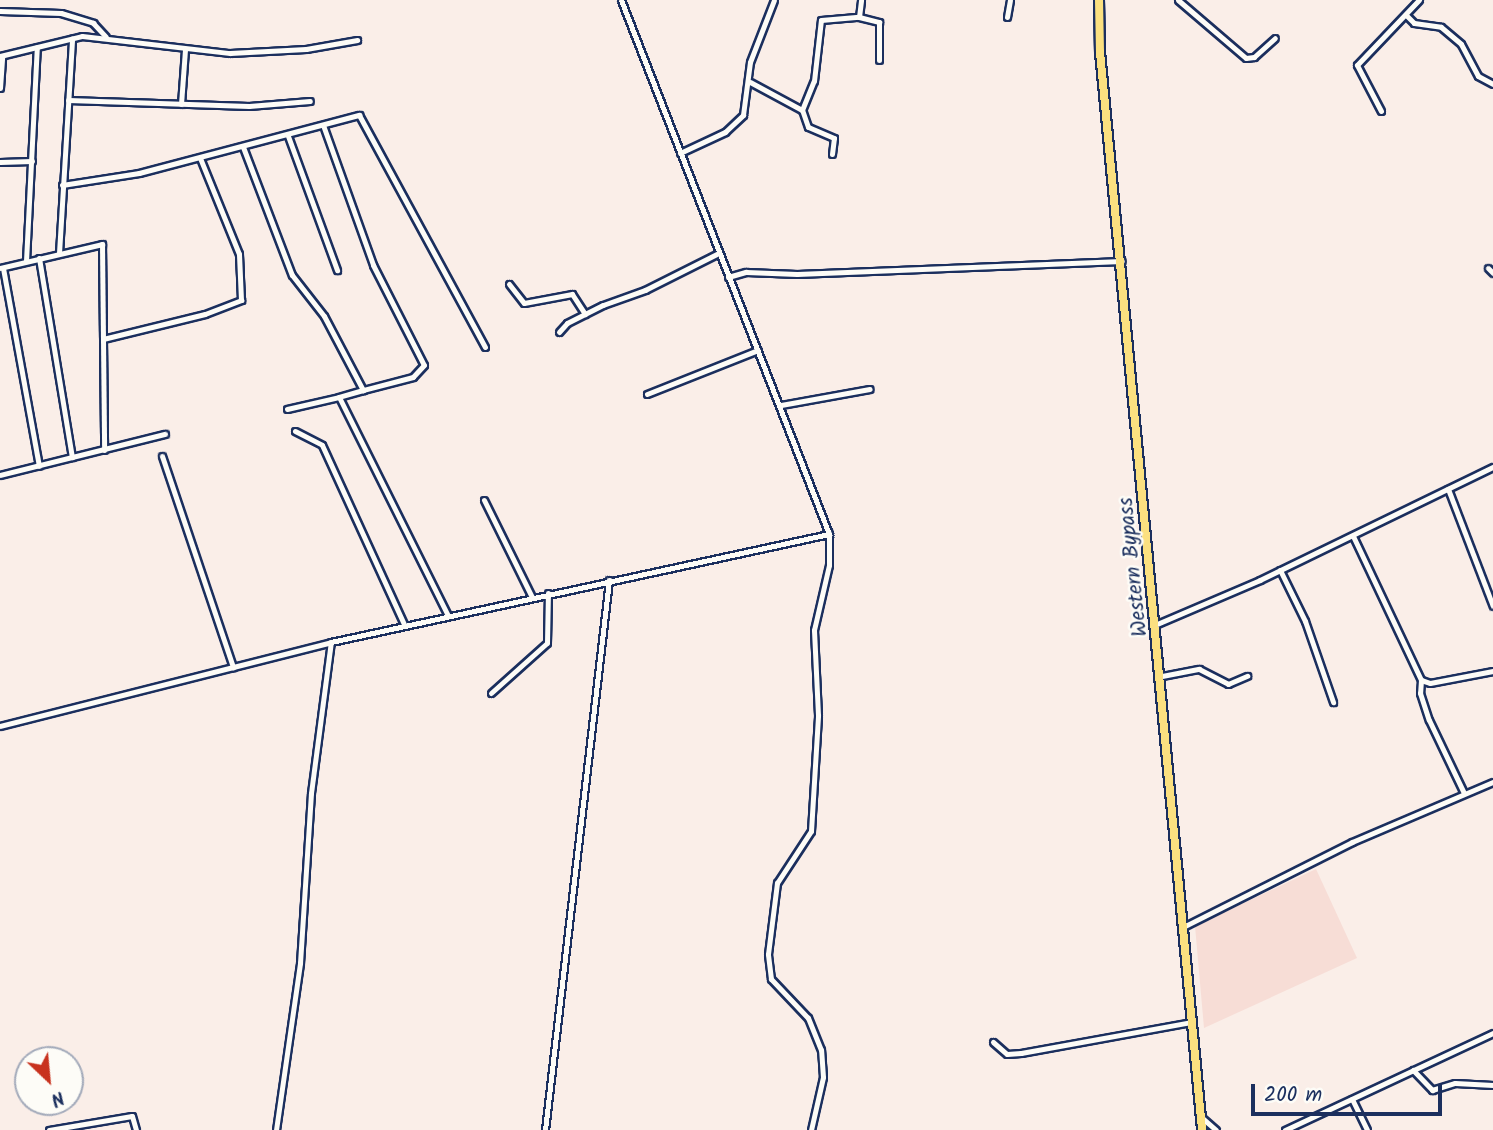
<!DOCTYPE html>
<style>
body{margin:0}
#map{position:relative;width:1493px;height:1130px;overflow:hidden;background:#faeee8;font-family:Kalam,sans-serif}
div>[style]{position:absolute}
.built>*{inset:0;background:#f7ddd6}
.roads{filter:drop-shadow(2px 0 #1b2f5e) drop-shadow(-2px 0 #1b2f5e) drop-shadow(0 2px #1b2f5e) drop-shadow(0 -2px #1b2f5e)}
.minor>*{height:5px;margin:-2.5px;padding:0 2.5px;transform-origin:2.5px;border-radius:2.5px;background:#fdfcf7}
.primary>*{height:8px;margin:-4px;padding:0 4px;transform-origin:4px;border-radius:4px;background:#fbe080}
span{translate:-50% -50%;white-space:nowrap;text-align:center;line-height:1.15;-webkit-text-stroke:5px #fdfcf7;paint-order:stroke}
.street-label{font-size:21px;color:#1b2f5e}
.north{position:absolute;left:14px;top:1046px;width:70px;height:70px;box-sizing:border-box;background:#fdfcf7;border:2px solid #a3aaba;border-radius:50%;rotate:154deg;font-size:19px;font-weight:700;line-height:28px;text-align:center;color:#1b2f5e}
.north::after{content:'';display:block;margin:auto;width:24px;height:32px;background:#c8321e;clip-path:polygon(50% 0,100% 100%,50% 72%,0 100%)}
.scale{position:absolute;left:1251px;top:1084px;width:191px;height:32px;box-sizing:border-box;border:4px solid #1b2f5e;border-top:0;padding-left:9px;font-size:21px;line-height:24px;white-space:nowrap;color:#1b2f5e;-webkit-text-stroke:5px #fdfcf7;paint-order:stroke}
</style>
<div id="map">
<div class="built">
<i style="clip-path:polygon(1316px 869px,1357px 958px,1204px 1028px,1195px 926px)"></i>
</div>
<div class="roads">
<div class="minor">
<i style="left:1178px;top:0;width:89px;rotate:40.5deg"></i>
<i style="left:1246px;top:58px;width:8px;rotate:-7deg"></i>
<i style="left:1254px;top:57px;width:28px;rotate:-42deg"></i>
<i style="left:0;top:11px;width:61px;rotate:1.9deg"></i>
<i style="left:61px;top:13px;width:34px;rotate:17deg"></i>
<i style="left:93px;top:23px;width:19px;rotate:47deg"></i>
<i style="left:1406px;top:15px;width:11px;rotate:45deg"></i>
<i style="left:1414px;top:23px;width:27px;rotate:8deg"></i>
<i style="left:1441px;top:27px;width:26px;rotate:40deg"></i>
<i style="left:1461px;top:44px;width:36px;rotate:62deg"></i>
<i style="left:1478px;top:76px;width:17px;rotate:28deg"></i>
<i style="left:859px;top:17px;width:17px;rotate:-83deg"></i>
<i style="left:1007px;top:17px;width:17px;rotate:-80deg"></i>
<i style="left:0;top:56px;width:84px;rotate:-13.7deg"></i>
<i style="left:82px;top:36px;width:149px;rotate:6.6deg"></i>
<i style="left:230px;top:53px;width:76px;rotate:-3deg"></i>
<i style="left:306px;top:49px;width:52px;rotate:-10deg"></i>
<i style="left:750px;top:82px;width:59px;rotate:28.3deg"></i>
<i style="left:0;top:88px;width:32px;rotate:-86deg"></i>
<i style="left:68px;top:100px;width:181px;rotate:1.9deg"></i>
<i style="left:249px;top:106px;width:61px;rotate:-4.7deg"></i>
<i style="left:181px;top:104px;width:54px;rotate:-85.8deg"></i>
<i style="left:1381px;top:111px;width:52px;rotate:-117.6deg"></i>
<i style="left:1357px;top:65px;width:90px;rotate:-46.4deg"></i>
<i style="left:323px;top:125px;width:149px;rotate:70.3deg"></i>
<i style="left:373px;top:265px;width:112px;rotate:63deg"></i>
<i style="left:424px;top:365px;width:16px;rotate:133deg"></i>
<i style="left:413px;top:377px;width:52px;rotate:165.4deg"></i>
<i style="left:288px;top:136px;width:143px;rotate:69.9deg"></i>
<i style="left:243px;top:147px;width:137px;rotate:69.1deg"></i>
<i style="left:292px;top:275px;width:52px;rotate:52deg"></i>
<i style="left:324px;top:316px;width:84px;rotate:62.2deg"></i>
<i style="left:363px;top:390px;width:25px;rotate:164deg"></i>
<i style="left:680px;top:153px;width:50px;rotate:-25deg"></i>
<i style="left:725px;top:132px;width:25px;rotate:-43deg"></i>
<i style="left:743px;top:115px;width:53px;rotate:-82.5deg"></i>
<i style="left:750px;top:62px;width:66px;rotate:-68.8deg"></i>
<i style="left:832px;top:154px;width:16px;rotate:-83deg"></i>
<i style="left:834px;top:138px;width:28px;rotate:-157deg"></i>
<i style="left:808px;top:127px;width:18px;rotate:-109deg"></i>
<i style="left:802px;top:110px;width:31px;rotate:-68deg"></i>
<i style="left:814px;top:81px;width:61px;rotate:-83.5deg"></i>
<i style="left:821px;top:20px;width:38px;rotate:-5deg"></i>
<i style="left:859px;top:17px;width:21px;rotate:14deg"></i>
<i style="left:879px;top:22px;width:38px;rotate:90deg"></i>
<i style="left:0;top:162px;width:32px;rotate:-2deg"></i>
<i style="left:62px;top:185px;width:78px;rotate:-8.9deg"></i>
<i style="left:139px;top:173px;width:228px;rotate:-14.8deg"></i>
<i style="left:359px;top:115px;width:264px;rotate:61.5deg"></i>
<i style="left:59px;top:253px;width:215px;rotate:-86.5deg"></i>
<i style="left:39px;top:258px;width:202px;rotate:80.6deg"></i>
<i style="left:26px;top:261px;width:214px;rotate:-87.1deg"></i>
<i style="left:0;top:268px;width:105px;rotate:-13.2deg"></i>
<i style="left:102px;top:244px;width:206px;rotate:89.4deg"></i>
<i style="left:3px;top:268px;width:201px;rotate:79.7deg"></i>
<i style="left:1488px;top:268px;width:7px;rotate:45deg"></i>
<i style="left:728px;top:277px;width:19px;rotate:-16deg"></i>
<i style="left:746px;top:272px;width:51px;rotate:2.2deg"></i>
<i style="left:797px;top:274px;width:325px;rotate:-2.3deg"></i>
<i style="left:509px;top:284px;width:24px;rotate:52deg"></i>
<i style="left:524px;top:303px;width:49px;rotate:-10.6deg"></i>
<i style="left:572px;top:294px;width:24px;rotate:57deg"></i>
<i style="left:559px;top:332px;width:12px;rotate:-48deg"></i>
<i style="left:567px;top:323px;width:40px;rotate:-26.6deg"></i>
<i style="left:603px;top:305px;width:45px;rotate:-19.7deg"></i>
<i style="left:645px;top:290px;width:83px;rotate:-26.6deg"></i>
<i style="left:103px;top:339px;width:105px;rotate:-13.8deg"></i>
<i style="left:205px;top:314px;width:39px;rotate:-21deg"></i>
<i style="left:241px;top:300px;width:46px;rotate:-92.5deg"></i>
<i style="left:239px;top:254px;width:104px;rotate:-112.1deg"></i>
<i style="left:647px;top:394px;width:119px;rotate:-21.6deg"></i>
<i style="left:781px;top:405px;width:90px;rotate:-10.2deg"></i>
<i style="left:287px;top:409px;width:53px;rotate:-13deg"></i>
<i style="left:339px;top:397px;width:245px;rotate:63.5deg"></i>
<i style="left:295px;top:431px;width:30px;rotate:27deg"></i>
<i style="left:322px;top:445px;width:199px;rotate:65.4deg"></i>
<i style="left:162px;top:456px;width:223px;rotate:71.4deg"></i>
<i style="left:0;top:475px;width:170px;rotate:-14deg"></i>
<i style="left:1448px;top:489px;width:125px;rotate:69deg"></i>
<i style="left:484px;top:500px;width:108px;rotate:63.7deg"></i>
<i style="left:1353px;top:536px;width:159px;rotate:64.7deg"></i>
<i style="left:1421px;top:680px;width:13px;rotate:94deg"></i>
<i style="left:1420px;top:693px;width:28px;rotate:72deg"></i>
<i style="left:1429px;top:720px;width:81px;rotate:64.4deg"></i>
<i style="left:1280px;top:570px;width:57px;rotate:63.9deg"></i>
<i style="left:1305px;top:621px;width:86px;rotate:70.9deg"></i>
<i style="left:1157px;top:624px;width:112px;rotate:-23.1deg"></i>
<i style="left:1260px;top:580px;width:259px;rotate:-25.9deg"></i>
<i style="left:1162px;top:676px;width:38px;rotate:-11deg"></i>
<i style="left:1199px;top:669px;width:33px;rotate:27deg"></i>
<i style="left:1228px;top:684px;width:21px;rotate:-23deg"></i>
<i style="left:1421px;top:680px;width:9px;rotate:18deg"></i>
<i style="left:1430px;top:683px;width:64px;rotate:-10.8deg"></i>
<i style="left:491px;top:693px;width:75px;rotate:-41.8deg"></i>
<i style="left:547px;top:643px;width:50px;rotate:-88.9deg"></i>
<i style="left:0;top:726px;width:341px;rotate:-14.2deg"></i>
<i style="left:331px;top:642px;width:510px;rotate:-12.24deg"></i>
<i style="left:829px;top:534px;width:573px;rotate:-111.28deg"></i>
<i style="left:1183px;top:927px;width:189px;rotate:-26.7deg"></i>
<i style="left:1352px;top:842px;width:153px;rotate:-23.1deg"></i>
<i style="left:993px;top:1042px;width:18px;rotate:41deg"></i>
<i style="left:1007px;top:1054px;width:14px;rotate:-4deg"></i>
<i style="left:1021px;top:1053px;width:174px;rotate:-10.3deg"></i>
<i style="left:1413px;top:1070px;width:28px;rotate:46deg"></i>
<i style="left:1432px;top:1090px;width:24px;rotate:-17deg"></i>
<i style="left:1455px;top:1083px;width:38px;rotate:3deg"></i>
<i style="left:1352px;top:1099px;width:34px;rotate:64deg"></i>
<i style="left:1201px;top:1117px;width:20px;rotate:41deg"></i>
<i style="left:49px;top:1130px;width:84px;rotate:-9.6deg"></i>
<i style="left:132px;top:1116px;width:15px;rotate:74deg"></i>
<i style="left:276px;top:1130px;width:169px;rotate:-81.8deg"></i>
<i style="left:300px;top:963px;width:170px;rotate:-86.3deg"></i>
<i style="left:311px;top:793px;width:152px;rotate:-82.5deg"></i>
<i style="left:545px;top:1130px;width:554px;rotate:-83.36deg"></i>
<i style="left:811px;top:1130px;width:54px;rotate:-77.2deg"></i>
<i style="left:823px;top:1077px;width:27px;rotate:-94deg"></i>
<i style="left:821px;top:1050px;width:35px;rotate:-112deg"></i>
<i style="left:808px;top:1018px;width:54px;rotate:-133.5deg"></i>
<i style="left:771px;top:979px;width:25px;rotate:-97deg"></i>
<i style="left:768px;top:954px;width:72px;rotate:-82.8deg"></i>
<i style="left:777px;top:883px;width:62px;rotate:-56.8deg"></i>
<i style="left:811px;top:831px;width:116px;rotate:-86.5deg"></i>
<i style="left:818px;top:715px;width:85px;rotate:-92.7deg"></i>
<i style="left:814px;top:630px;width:67px;rotate:-77deg"></i>
<i style="left:829px;top:565px;width:31px;rotate:-90deg"></i>
<i style="left:1285px;top:1130px;width:230px;rotate:-25deg"></i>
</div>
<div class="primary">
<i style="left:1099px;top:0;width:52px;rotate:88.9deg"></i>
<i style="left:1100px;top:52px;width:1083px;rotate:84.59deg"></i>
</div>
</div>
<div class="street-label">
<span style="left:1134px;top:567px;rotate:-96deg">Western Bypass</span>
</div>
<div class="north">N</div>
<div class="scale">200 m</div>
</div>
